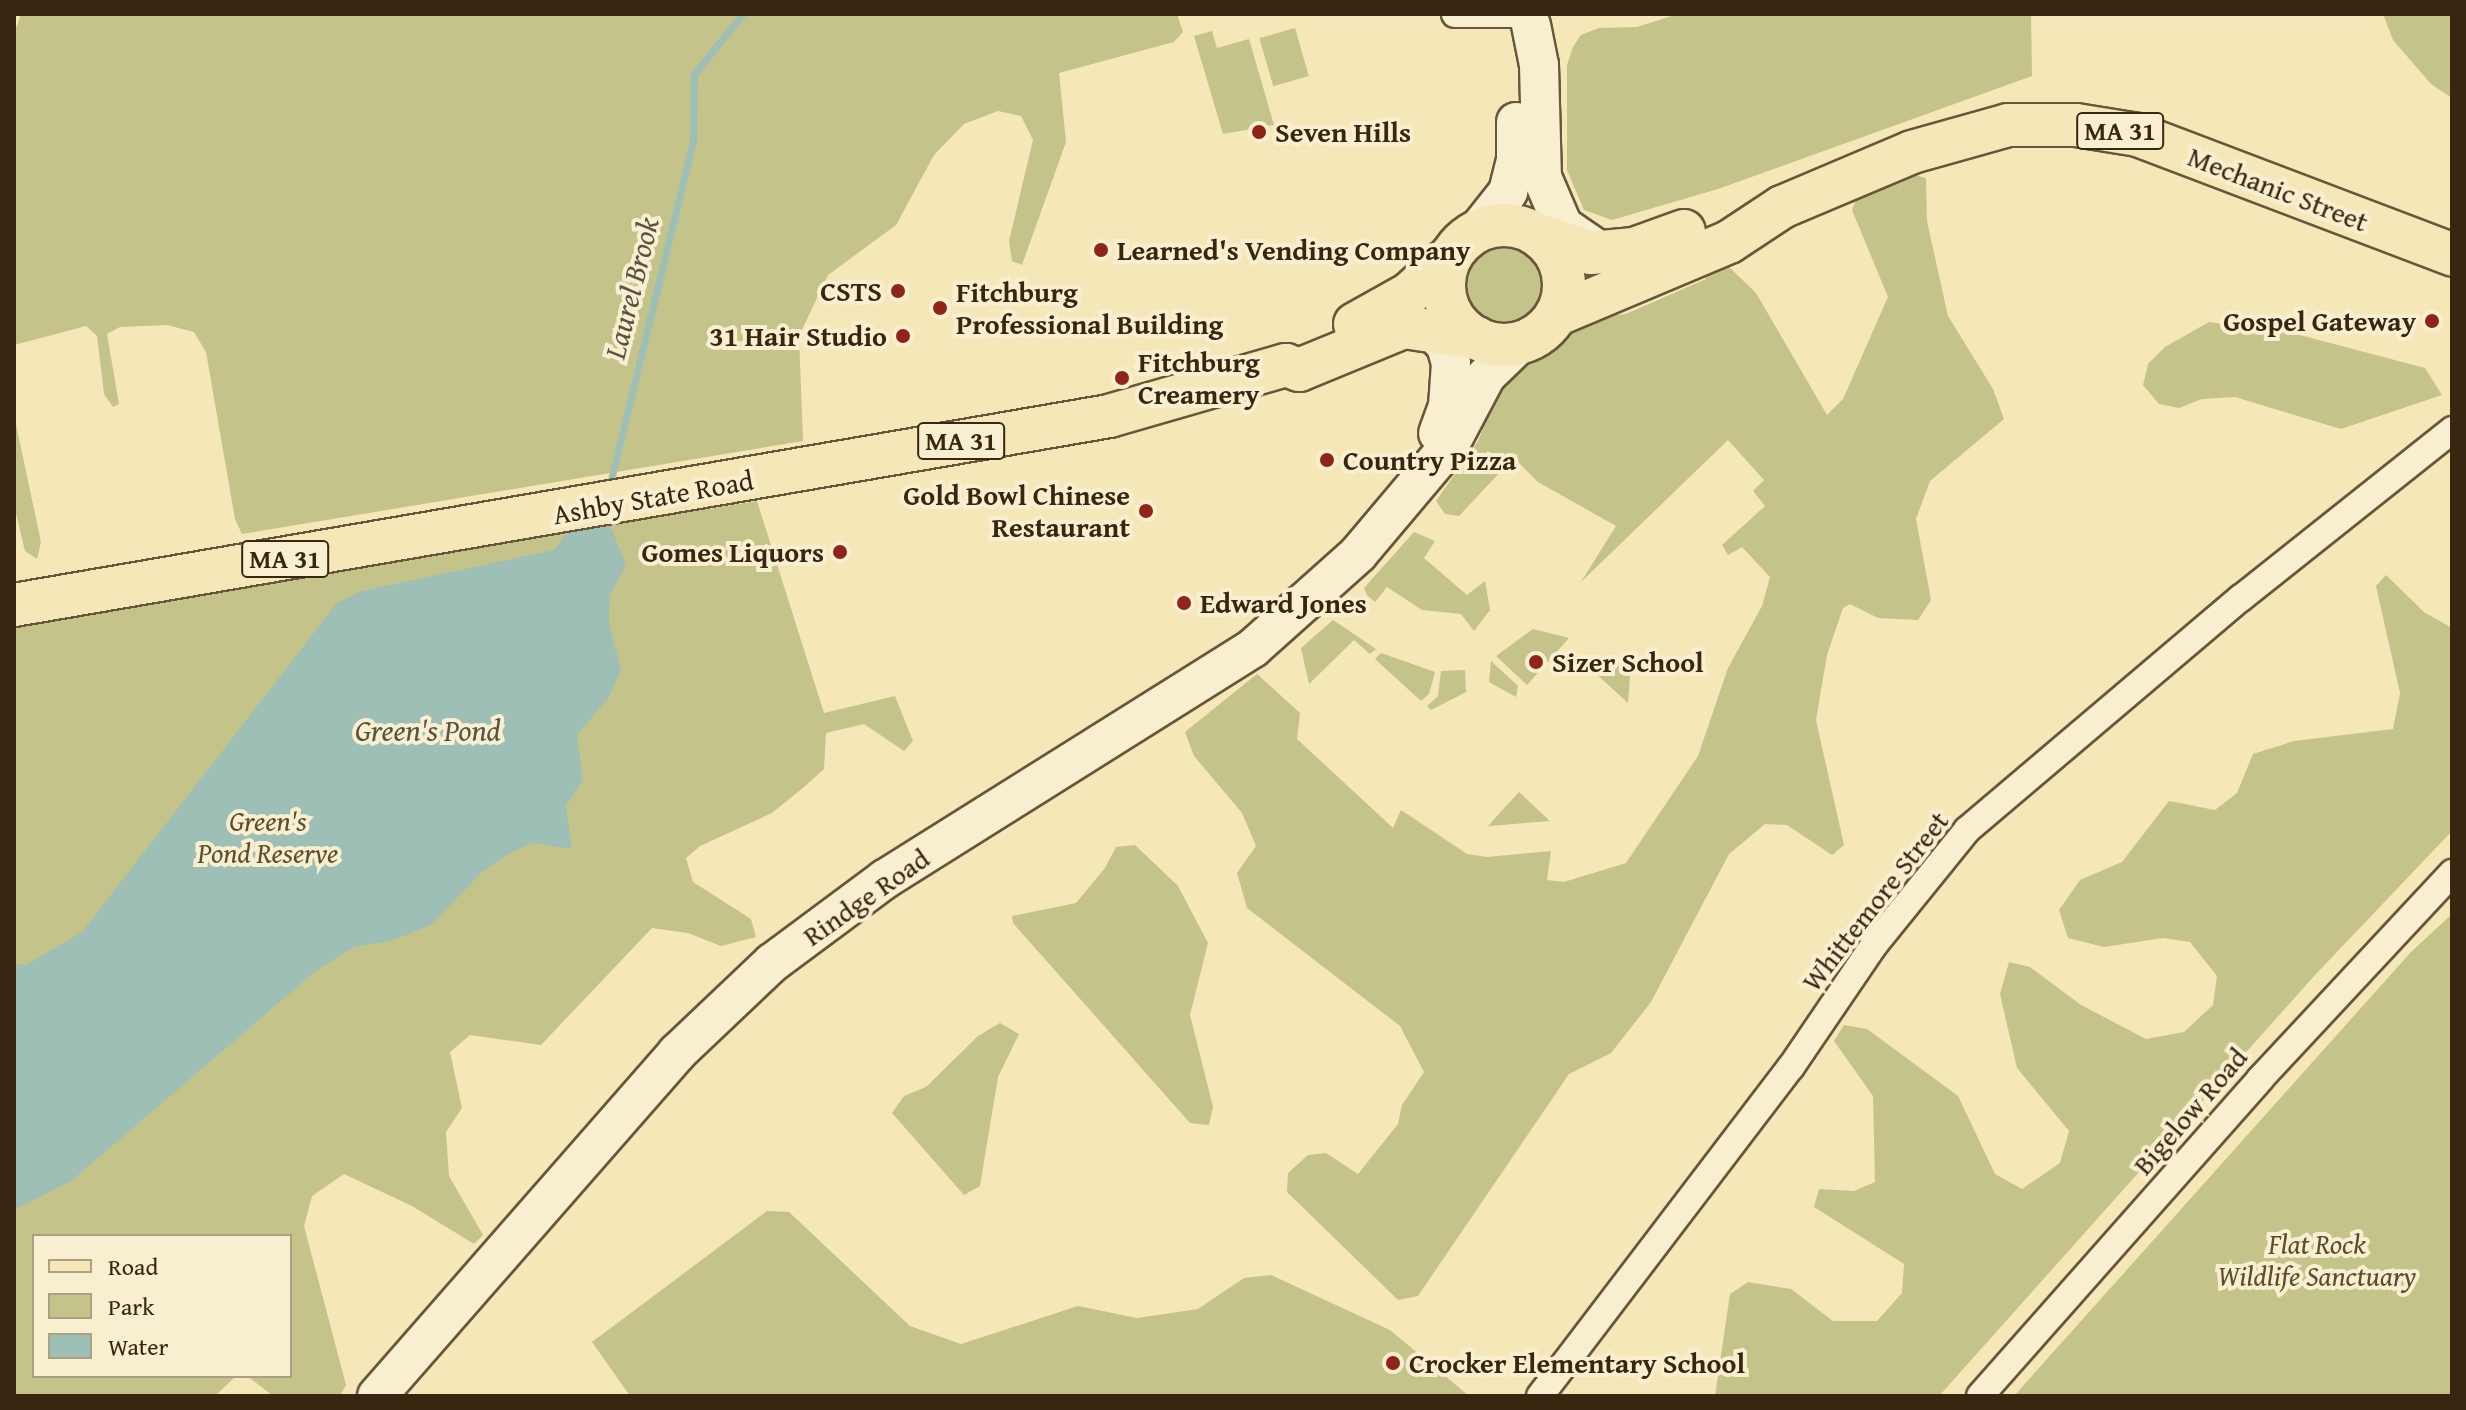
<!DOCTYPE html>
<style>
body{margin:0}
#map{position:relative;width:2466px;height:1410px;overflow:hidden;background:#f5e7b7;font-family:"Gentium Book Plus",serif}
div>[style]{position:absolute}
.green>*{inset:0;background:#c4c389;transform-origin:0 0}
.round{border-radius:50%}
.water>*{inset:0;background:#9dbfb5}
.stream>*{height:7px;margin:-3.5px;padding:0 3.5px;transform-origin:3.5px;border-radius:3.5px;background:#9dbfb5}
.roads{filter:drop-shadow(2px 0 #68563a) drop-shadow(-2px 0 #68563a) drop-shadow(0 2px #68563a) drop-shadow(0 -2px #68563a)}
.street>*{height:26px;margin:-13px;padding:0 13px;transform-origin:13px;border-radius:13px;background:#f8efd0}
.secondary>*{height:38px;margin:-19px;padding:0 19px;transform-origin:19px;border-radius:19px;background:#f8efd0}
.primary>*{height:42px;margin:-21px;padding:0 21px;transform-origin:21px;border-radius:21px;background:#f5e7b7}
.primary>.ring{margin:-21px;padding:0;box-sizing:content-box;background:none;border:42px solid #f5e7b7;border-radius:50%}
.dots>*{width:22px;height:22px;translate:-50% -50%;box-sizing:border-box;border:4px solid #f8efd0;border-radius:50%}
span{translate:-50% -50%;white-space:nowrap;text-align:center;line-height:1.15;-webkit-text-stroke:8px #f8efd0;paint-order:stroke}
.shield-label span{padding:2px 6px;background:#f8efd0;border:2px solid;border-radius:6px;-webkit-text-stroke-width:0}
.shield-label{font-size:26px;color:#392611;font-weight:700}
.poi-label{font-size:28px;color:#392611;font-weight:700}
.left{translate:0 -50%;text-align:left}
.right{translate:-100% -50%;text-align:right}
.street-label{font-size:28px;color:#392611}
.park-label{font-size:28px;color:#5c4d2f;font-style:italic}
.water-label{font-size:30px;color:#575442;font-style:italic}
.frame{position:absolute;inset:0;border:16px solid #392611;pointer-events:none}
.legend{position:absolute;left:32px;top:1234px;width:260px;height:144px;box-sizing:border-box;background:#f8efd0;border:2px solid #ac9f84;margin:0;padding:10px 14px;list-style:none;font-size:24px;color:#392611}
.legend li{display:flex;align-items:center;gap:16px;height:40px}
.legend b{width:40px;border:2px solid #ac9f84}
</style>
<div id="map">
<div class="green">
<i style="clip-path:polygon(21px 14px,1177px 14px,1183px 32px,1174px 42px,1059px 73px,1066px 142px,1022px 265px,1012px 261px,1009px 241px,1033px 140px,1021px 116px,998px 111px,964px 124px,934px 155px,896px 225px,828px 275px,799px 336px,803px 441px,242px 534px,235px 519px,206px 352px,194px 332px,167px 325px,120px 327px,107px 334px,119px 404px,113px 407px,104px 394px,97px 336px,86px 326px,14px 345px,14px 34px)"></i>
<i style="clip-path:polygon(1678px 14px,2031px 14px,2032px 76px,1718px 189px,1612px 220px,1584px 210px,1567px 170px,1567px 65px,1573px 47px,1581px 35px,1599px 28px,1637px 27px)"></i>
<i style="clip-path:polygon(2383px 14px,2452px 14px,2452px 98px,2431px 84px,2393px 40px)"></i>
<i style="left:1295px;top:28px;width:50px;height:37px;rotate:74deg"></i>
<i style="clip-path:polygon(1212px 31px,1217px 48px,1249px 39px,1274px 125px,1223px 134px,1194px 36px)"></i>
<i style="clip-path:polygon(1911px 174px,1926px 178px,1927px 221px,1948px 316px,1993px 389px,2004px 419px,1930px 481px,1916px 519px,1931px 600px,1918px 620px,1878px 618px,1850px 604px,1843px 608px,1827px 655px,1816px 720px,1844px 845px,1832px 855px,1787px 825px,1765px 824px,1729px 854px,1651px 1002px,1611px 1053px,1569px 1074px,1418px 1296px,1398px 1300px,1287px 1192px,1288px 1173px,1308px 1155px,1326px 1153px,1358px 1174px,1398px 1124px,1402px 1105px,1424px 1072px,1400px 1026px,1247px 908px,1237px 873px,1256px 846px,1242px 813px,1194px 756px,1185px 732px,1257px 674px,1300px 713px,1297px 739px,1393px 828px,1401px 810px,1467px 854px,1487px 857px,1551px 851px,1547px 880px,1564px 882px,1626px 863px,1698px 756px,1728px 668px,1762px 606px,1770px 577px,1742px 547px,1728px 555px,1722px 545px,1765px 506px,1753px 491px,1764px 480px,1728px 440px,1581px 582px,1616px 526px,1538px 482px,1515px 459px,1519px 452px,1459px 516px,1445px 514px,1436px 501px,1478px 441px,1497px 394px,1524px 368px,1588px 321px,1614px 309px,1618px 315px,1626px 314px,1706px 279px,1704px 265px,1720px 258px,1756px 293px,1827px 415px,1843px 399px,1888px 297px,1852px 210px,1859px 191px)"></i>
<i class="round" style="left:1467px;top:248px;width:74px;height:74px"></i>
<i style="clip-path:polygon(2209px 322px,2296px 334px,2425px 368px,2442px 395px,2341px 429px,2235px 397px,2202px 399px,2179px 408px,2159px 404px,2143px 385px,2148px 364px,2165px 347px)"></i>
<i style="clip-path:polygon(14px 415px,41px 542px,37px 559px,25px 551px,14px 505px)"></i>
<i style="clip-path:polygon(757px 501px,824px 713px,895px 696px,913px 741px,904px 751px,864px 724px,826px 733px,824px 769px,804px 787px,772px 813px,700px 846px,686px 858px,693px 882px,751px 919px,756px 937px,721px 946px,688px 933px,652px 928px,541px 1045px,470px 1035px,450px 1052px,462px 1108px,446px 1132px,449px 1176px,483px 1235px,474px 1244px,412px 1206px,344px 1174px,312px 1196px,304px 1226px,346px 1385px,340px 1396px,273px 1396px,250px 1378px,237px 1376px,290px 1376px,290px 1236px,34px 1236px,34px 1376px,236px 1376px,215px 1396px,14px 1396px,14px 622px)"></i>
<i style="clip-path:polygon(1414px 532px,1435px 541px,1424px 558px,1467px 595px,1485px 581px,1490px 610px,1474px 631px,1461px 614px,1422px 610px,1387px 587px,1375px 602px,1367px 595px,1364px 588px)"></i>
<i style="clip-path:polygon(2386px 575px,2424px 612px,2452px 628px,2452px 831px,2315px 975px,1939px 1396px,1715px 1396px,1730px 1294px,1748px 1282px,1791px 1289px,1833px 1321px,1877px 1321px,1902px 1293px,1904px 1264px,1814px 1207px,1819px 1189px,1854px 1191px,1875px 1182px,1873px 1096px,1834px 1041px,1844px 1025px,1867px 1029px,1958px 1096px,1995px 1174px,2022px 1189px,2060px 1163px,2069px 1131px,2017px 1068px,2000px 994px,2009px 962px,2030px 967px,2081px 1005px,2146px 1039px,2184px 1032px,2213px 1005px,2217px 976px,2190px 942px,2163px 938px,2104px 947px,2068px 938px,2059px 910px,2080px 880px,2122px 862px,2169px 801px,2215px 810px,2237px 793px,2253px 754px,2294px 741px,2393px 729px,2400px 693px,2376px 586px)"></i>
<i style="clip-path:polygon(1333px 620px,1376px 649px,1370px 654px,1354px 640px,1309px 684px,1301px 648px)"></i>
<i style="clip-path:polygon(1533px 629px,1569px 638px,1527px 685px,1496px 656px)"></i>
<i style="clip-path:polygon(1381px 653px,1435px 672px,1429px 694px,1421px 701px,1375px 659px)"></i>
<i style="clip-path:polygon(1606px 655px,1630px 676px,1628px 703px,1592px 670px)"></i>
<i style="clip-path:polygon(1491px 661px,1518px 686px,1516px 697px,1489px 682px)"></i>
<i style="clip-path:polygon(1465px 670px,1466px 692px,1431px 710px,1427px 706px,1438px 696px,1441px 671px)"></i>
<i style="clip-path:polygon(1519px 792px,1550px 821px,1488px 826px)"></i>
<i style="clip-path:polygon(1135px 845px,1178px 886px,1208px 943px,1190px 1015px,1213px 1107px,1209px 1125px,1190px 1123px,1013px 923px,1012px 916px,1076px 903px,1105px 868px,1116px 847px)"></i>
<i style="clip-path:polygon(2452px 914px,2452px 1396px,2014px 1396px,2411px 952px)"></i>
<i style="clip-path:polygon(1000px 1023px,1019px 1034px,998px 1077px,980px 1186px,964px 1195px,892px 1113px,904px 1096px,926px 1087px,978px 1036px)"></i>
<i style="clip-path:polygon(767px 1211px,789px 1212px,910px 1326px,961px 1344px,1078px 1306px,1137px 1318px,1198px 1309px,1244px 1278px,1271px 1275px,1390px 1330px,1469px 1396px,630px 1396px,592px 1342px)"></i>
</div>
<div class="water">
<i style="clip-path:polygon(610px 525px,626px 565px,610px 595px,609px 623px,621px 670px,609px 697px,577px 735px,583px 780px,566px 806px,572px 849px,533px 843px,512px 852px,483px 871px,431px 925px,391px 941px,354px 947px,317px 970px,71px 1181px,14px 1210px,14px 964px,26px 965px,82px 932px,337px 603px,362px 591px,554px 550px,568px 532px)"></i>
</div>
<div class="stream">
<i style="left:609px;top:488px;width:358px;rotate:-76.4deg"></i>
<i style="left:693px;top:140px;width:66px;rotate:-89.1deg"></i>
<i style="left:694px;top:74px;width:77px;rotate:-50.8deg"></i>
</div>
<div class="roads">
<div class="street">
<i style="left:1455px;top:14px;width:80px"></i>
<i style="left:1540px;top:1396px;width:414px;rotate:-52.7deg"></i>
<i style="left:1791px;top:1067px;width:148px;rotate:-55.8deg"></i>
<i style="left:1874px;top:945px;width:148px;rotate:-51deg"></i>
<i style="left:1967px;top:830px;width:359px;rotate:-40.3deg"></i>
<i style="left:2241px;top:598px;width:270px;rotate:-38.5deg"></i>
<i style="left:1980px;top:1396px;width:423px;rotate:-48.5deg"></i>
<i style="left:2260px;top:1079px;width:282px;rotate:-47deg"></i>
</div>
<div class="secondary">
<i style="left:1531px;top:25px;width:41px;rotate:78.7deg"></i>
<i style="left:1539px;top:65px;width:112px;rotate:88.5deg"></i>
<i style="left:1542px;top:177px;width:53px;rotate:66.8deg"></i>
<i style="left:1563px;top:226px;width:42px;rotate:34.4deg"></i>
<i style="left:1477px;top:231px;width:50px;rotate:-51.5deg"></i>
<i style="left:1508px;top:192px;width:33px;rotate:-76deg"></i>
<i style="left:1516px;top:160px;width:38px;rotate:-90deg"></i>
<i style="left:1430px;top:328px;width:24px;rotate:48deg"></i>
<i style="left:1446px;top:346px;width:18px;rotate:74deg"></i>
<i style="left:1451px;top:363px;width:43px;rotate:94deg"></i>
<i style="left:1448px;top:406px;width:29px;rotate:110deg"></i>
<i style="left:377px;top:1396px;width:456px;rotate:-48.8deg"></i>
<i style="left:677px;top:1053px;width:131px;rotate:-43.5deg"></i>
<i style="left:772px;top:963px;width:141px;rotate:-36.6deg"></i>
<i style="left:885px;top:879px;width:434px;rotate:-32.1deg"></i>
<i style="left:1253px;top:648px;width:141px;rotate:-41.8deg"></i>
<i style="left:1358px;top:554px;width:141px;rotate:-49.9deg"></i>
<i style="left:1449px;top:446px;width:79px;rotate:-62.1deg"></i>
<i style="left:1486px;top:376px;width:49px;rotate:-44.2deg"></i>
</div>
<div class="primary">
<i class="ring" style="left:1444px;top:225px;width:78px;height:78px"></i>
<i style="left:1534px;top:233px;width:60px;rotate:19.3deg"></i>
<i style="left:1591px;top:253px;width:43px;rotate:-5.3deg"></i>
<i style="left:1634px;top:249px;width:53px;rotate:-19.8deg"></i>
<i style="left:1556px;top:315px;width:188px;rotate:-22.9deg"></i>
<i style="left:1729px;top:242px;width:64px;rotate:-33.4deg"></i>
<i style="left:1782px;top:207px;width:141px;rotate:-22.9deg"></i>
<i style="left:1912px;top:152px;width:100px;rotate:-15.7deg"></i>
<i style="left:2008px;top:125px;width:68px"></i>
<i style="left:2076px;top:125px;width:63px;rotate:9.2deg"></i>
<i style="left:2138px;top:135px;width:336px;rotate:20.8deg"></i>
<i style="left:1355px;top:324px;width:62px;rotate:-29.1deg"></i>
<i style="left:1409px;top:294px;width:58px;rotate:-42.2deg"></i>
<i style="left:14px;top:605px;width:1111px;rotate:-9.79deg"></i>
<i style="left:1109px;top:416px;width:184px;rotate:-16.1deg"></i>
<i style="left:1286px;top:365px;width:14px;rotate:21deg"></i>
<i style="left:1299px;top:370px;width:113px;rotate:-22.3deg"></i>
<i style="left:1404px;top:327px;width:74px;rotate:8.6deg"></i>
</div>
</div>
<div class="dots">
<i style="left:1259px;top:132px;background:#8f2418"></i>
<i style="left:1101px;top:250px;background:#8f2418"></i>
<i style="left:898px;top:291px;background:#8f2418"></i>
<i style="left:940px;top:308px;background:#8f2418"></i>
<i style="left:2432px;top:321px;background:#8f2418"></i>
<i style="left:903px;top:336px;background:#8f2418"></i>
<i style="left:1122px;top:378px;background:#8f2418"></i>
<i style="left:1327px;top:460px;background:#8f2418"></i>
<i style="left:1146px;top:511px;background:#8f2418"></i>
<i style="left:840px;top:552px;background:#8f2418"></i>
<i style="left:1184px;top:603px;background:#8f2418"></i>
<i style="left:1536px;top:662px;background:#8f2418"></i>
<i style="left:1393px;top:1363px;background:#8f2418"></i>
</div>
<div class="shield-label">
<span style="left:2120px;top:131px">MA 31</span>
<span style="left:961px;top:441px">MA 31</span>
<span style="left:285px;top:559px">MA 31</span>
</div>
<div class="poi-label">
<span class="left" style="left:1275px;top:132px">Seven Hills</span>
<span class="left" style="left:1117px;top:250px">Learned's Vending Company</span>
<span class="right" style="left:882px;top:291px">CSTS</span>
<span class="left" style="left:956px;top:308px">Fitchburg<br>Professional Building</span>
<span class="right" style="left:2416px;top:321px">Gospel Gateway</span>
<span class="right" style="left:887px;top:336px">31 Hair Studio</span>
<span class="left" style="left:1138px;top:378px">Fitchburg<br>Creamery</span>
<span class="left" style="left:1343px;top:460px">Country Pizza</span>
<span class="right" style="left:1130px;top:511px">Gold Bowl Chinese<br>Restaurant</span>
<span class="right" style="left:824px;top:552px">Gomes Liquors</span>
<span class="left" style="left:1200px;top:603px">Edward Jones</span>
<span class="left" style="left:1552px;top:662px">Sizer School</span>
<span class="left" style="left:1409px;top:1363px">Crocker Elementary School</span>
</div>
<div class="street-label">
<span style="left:2278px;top:189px;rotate:21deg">Mechanic Street</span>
<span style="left:653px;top:497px;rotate:-10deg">Ashby State Road</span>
<span style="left:866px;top:897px;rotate:-35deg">Rindge Road</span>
<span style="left:1875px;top:901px;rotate:-52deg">Whittemore Street</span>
<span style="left:2190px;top:1111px;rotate:-49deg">Bigelow Road</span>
</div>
<div class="park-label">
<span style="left:268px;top:837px">Green's<br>Pond Reserve</span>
<span style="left:2317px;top:1260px">Flat Rock<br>Wildlife Sanctuary</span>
</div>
<div class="water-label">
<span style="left:631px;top:288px;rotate:-76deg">Laurel Brook</span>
<span style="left:428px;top:730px">Green's Pond</span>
</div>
<div class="frame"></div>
<ul class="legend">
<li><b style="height:10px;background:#f5e7b7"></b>Road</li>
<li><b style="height:22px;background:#c4c389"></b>Park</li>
<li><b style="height:22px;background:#9dbfb5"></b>Water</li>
</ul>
</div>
